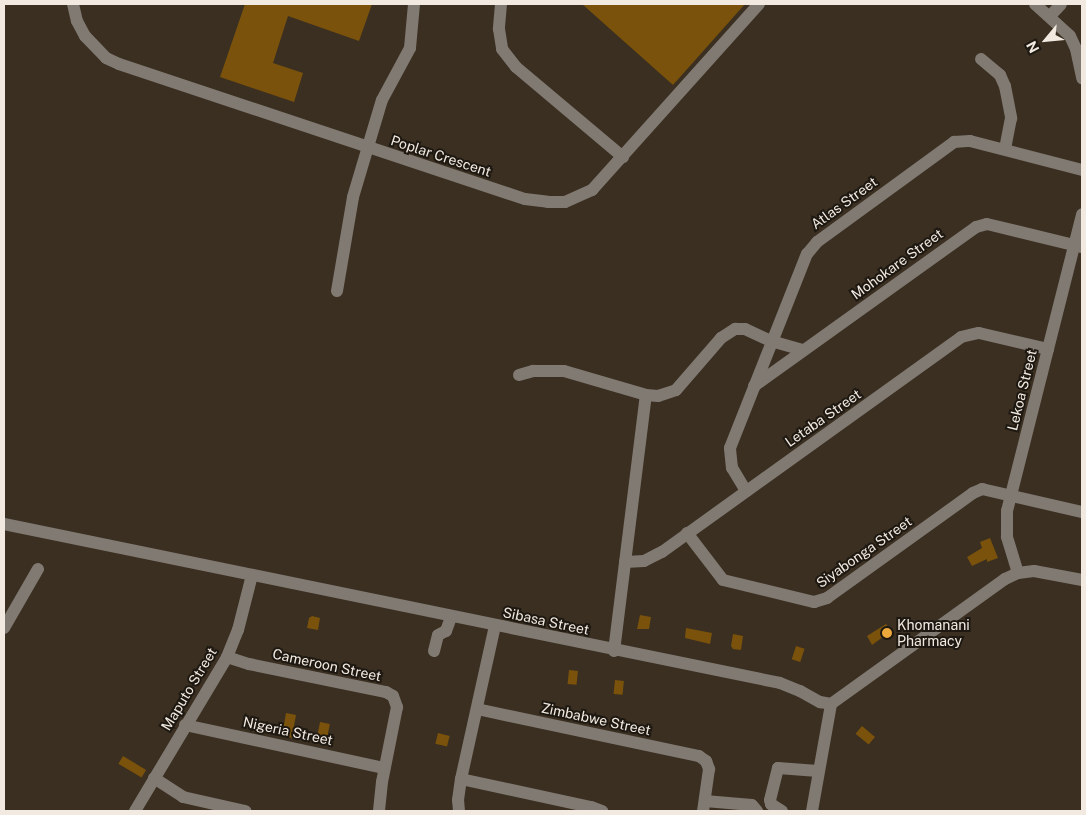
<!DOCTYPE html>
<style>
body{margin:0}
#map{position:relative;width:1086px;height:815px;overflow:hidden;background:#3a2f20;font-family:"Public Sans",sans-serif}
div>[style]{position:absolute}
.building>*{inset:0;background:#7a520b;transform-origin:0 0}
.minor>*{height:12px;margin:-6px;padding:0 6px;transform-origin:6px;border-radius:6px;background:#807a73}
.dots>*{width:14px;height:14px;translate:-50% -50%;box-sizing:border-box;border:2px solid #1d1811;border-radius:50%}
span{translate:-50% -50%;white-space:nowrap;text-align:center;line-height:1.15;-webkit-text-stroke:4px #1d1811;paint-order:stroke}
.street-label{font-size:14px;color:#f2eae1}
.poi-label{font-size:14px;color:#f2eae1}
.left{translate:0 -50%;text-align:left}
.frame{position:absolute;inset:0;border:5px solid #f2eae1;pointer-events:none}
.north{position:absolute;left:1021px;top:15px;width:50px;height:50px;-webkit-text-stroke:4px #1d1811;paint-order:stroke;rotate:242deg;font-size:14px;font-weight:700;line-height:20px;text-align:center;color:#f2eae1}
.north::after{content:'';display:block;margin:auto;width:18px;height:22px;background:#f2eae1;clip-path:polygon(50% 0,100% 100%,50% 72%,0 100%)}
</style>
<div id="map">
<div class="building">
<i style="clip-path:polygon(245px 4px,372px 4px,359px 41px,288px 16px,273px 63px,303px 73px,294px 102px,220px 77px)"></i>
<i style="clip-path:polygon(582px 4px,745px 4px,673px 85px)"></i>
<i style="clip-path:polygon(990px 538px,998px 558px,987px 562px,987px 559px,972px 566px,967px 557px,982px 548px,980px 542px)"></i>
<i style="clip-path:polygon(640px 615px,651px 617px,649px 629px,637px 629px)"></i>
<i style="clip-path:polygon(312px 616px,320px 618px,318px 630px,307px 628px,309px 618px)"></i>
<i style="clip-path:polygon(886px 624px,891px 631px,872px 645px,867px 636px)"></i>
<i style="clip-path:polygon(686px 628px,712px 633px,710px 644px,685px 638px)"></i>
<i style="clip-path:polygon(733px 634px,743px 636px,741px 650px,733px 649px,731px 646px)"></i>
<i style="left:796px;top:646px;width:9px;height:14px;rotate:18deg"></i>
<i style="left:569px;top:670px;width:9px;height:14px;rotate:6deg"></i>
<i style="left:615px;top:680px;width:9px;height:14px;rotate:6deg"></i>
<i style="clip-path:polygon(286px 713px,296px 715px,293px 731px,299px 732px,298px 739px,282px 736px)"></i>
<i style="left:320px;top:722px;width:10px;height:15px;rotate:11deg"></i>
<i style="left:862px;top:726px;width:17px;height:10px;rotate:40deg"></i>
<i style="left:438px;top:733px;width:12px;height:11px;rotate:14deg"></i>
<i style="left:123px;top:756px;width:27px;height:9px;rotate:31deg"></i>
</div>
<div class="minor">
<i style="left:73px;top:4px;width:17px;rotate:77deg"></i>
<i style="left:77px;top:21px;width:17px;rotate:62deg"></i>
<i style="left:85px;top:36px;width:30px;rotate:46deg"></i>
<i style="left:106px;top:58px;width:14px;rotate:25deg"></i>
<i style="left:119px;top:64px;width:428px;rotate:18.4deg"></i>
<i style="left:525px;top:199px;width:23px;rotate:7deg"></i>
<i style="left:548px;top:202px;width:17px"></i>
<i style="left:565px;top:202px;width:30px;rotate:-24deg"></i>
<i style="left:592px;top:190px;width:250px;rotate:-48.1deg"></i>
<i style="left:501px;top:4px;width:25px;rotate:95deg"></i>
<i style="left:499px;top:29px;width:20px;rotate:81deg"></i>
<i style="left:502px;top:49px;width:23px;rotate:52deg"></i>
<i style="left:516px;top:67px;width:140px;rotate:40.1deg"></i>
<i style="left:1035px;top:4px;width:47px;rotate:42.4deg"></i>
<i style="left:1070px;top:36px;width:14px;rotate:65deg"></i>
<i style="left:1076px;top:49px;width:30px;rotate:78deg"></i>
<i style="left:1050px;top:16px;width:16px;rotate:-47deg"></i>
<i style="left:981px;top:59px;width:25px;rotate:40deg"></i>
<i style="left:1000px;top:75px;width:12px;rotate:66deg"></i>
<i style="left:1005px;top:86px;width:33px;rotate:79deg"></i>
<i style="left:1011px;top:118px;width:32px;rotate:101deg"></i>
<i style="left:337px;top:291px;width:95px;rotate:-80.3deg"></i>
<i style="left:353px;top:197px;width:101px;rotate:-73.4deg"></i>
<i style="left:382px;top:100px;width:59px;rotate:-61.7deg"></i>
<i style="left:410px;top:48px;width:44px;rotate:-84.8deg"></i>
<i style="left:519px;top:375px;width:15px;rotate:-16deg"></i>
<i style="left:533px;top:371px;width:31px"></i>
<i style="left:564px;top:371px;width:85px;rotate:16.3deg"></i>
<i style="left:646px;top:395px;width:12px;rotate:5deg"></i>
<i style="left:658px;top:396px;width:19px;rotate:-18deg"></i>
<i style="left:676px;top:390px;width:69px;rotate:-49.1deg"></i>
<i style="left:721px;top:338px;width:17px;rotate:-33deg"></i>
<i style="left:735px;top:329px;width:10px"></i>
<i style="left:745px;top:329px;width:29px;rotate:25deg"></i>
<i style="left:771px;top:341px;width:32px;rotate:16deg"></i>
<i style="left:754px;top:386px;width:273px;rotate:-35.6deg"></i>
<i style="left:976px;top:227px;width:11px;rotate:-15deg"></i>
<i style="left:987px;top:224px;width:98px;rotate:13.6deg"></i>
<i style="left:746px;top:491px;width:27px;rotate:-121deg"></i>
<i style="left:732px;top:468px;width:20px;rotate:-96deg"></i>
<i style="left:730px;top:448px;width:209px;rotate:-68.4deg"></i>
<i style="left:807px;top:254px;width:16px;rotate:-50deg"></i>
<i style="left:817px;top:242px;width:170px;rotate:-36.1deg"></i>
<i style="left:954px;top:142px;width:16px;rotate:-4deg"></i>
<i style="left:970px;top:141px;width:116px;rotate:14.5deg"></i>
<i style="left:4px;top:524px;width:792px;rotate:11.58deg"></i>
<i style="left:780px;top:683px;width:22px;rotate:22deg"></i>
<i style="left:800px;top:691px;width:23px;rotate:29deg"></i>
<i style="left:820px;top:702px;width:11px;rotate:10deg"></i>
<i style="left:687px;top:533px;width:59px;rotate:52.5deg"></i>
<i style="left:723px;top:580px;width:94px;rotate:13.6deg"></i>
<i style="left:814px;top:602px;width:14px;rotate:-17deg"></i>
<i style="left:827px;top:598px;width:180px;rotate:-35.7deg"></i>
<i style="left:973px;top:493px;width:10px;rotate:-24deg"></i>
<i style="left:982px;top:489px;width:103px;rotate:13deg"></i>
<i style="left:625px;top:562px;width:19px;rotate:-3deg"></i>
<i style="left:644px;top:561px;width:20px;rotate:-27deg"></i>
<i style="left:662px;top:552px;width:368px;rotate:-35.7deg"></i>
<i style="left:961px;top:337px;width:18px;rotate:-13deg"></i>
<i style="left:979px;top:333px;width:71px;rotate:13.1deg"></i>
<i style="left:1018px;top:573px;width:38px;rotate:-107deg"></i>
<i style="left:1007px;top:537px;width:26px;rotate:-90deg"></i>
<i style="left:1007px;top:511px;width:306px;rotate:-75.8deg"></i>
<i style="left:4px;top:628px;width:68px;rotate:-60deg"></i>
<i style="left:434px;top:651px;width:16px;rotate:-76deg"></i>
<i style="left:438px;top:635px;width:9px;rotate:-27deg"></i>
<i style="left:446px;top:631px;width:15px;rotate:-70deg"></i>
<i style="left:614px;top:651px;width:258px;rotate:-82.9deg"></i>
<i style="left:227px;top:657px;width:23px;rotate:18deg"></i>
<i style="left:249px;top:664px;width:140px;rotate:11.6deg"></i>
<i style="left:386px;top:692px;width:8px;rotate:30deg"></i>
<i style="left:393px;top:696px;width:12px;rotate:70deg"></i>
<i style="left:397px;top:707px;width:76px;rotate:101.3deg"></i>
<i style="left:382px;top:782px;width:29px;rotate:96deg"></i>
<i style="left:477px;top:709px;width:227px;rotate:12deg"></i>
<i style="left:699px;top:756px;width:9px;rotate:36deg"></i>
<i style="left:706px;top:761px;width:9px;rotate:69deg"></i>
<i style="left:709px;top:769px;width:42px;rotate:98.1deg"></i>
<i style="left:185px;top:725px;width:204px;rotate:12.2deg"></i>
<i style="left:154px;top:778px;width:35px;rotate:33deg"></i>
<i style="left:183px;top:797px;width:64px;rotate:12.7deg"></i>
<i style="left:461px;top:779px;width:133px;rotate:12.2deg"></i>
<i style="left:591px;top:807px;width:12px;rotate:20deg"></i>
<i style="left:705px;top:801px;width:47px;rotate:4.9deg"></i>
<i style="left:752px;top:805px;width:8px;rotate:50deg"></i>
<i style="left:135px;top:811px;width:179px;rotate:-59.1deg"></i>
<i style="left:227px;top:657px;width:29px;rotate:-68deg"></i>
<i style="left:238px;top:630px;width:57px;rotate:-75.7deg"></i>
<i style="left:459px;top:811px;width:11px;rotate:-95deg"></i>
<i style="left:458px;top:800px;width:21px;rotate:-82deg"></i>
<i style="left:461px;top:779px;width:157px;rotate:-77.5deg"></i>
<i style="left:782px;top:811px;width:13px;rotate:-148deg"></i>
<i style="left:771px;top:804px;width:4px;rotate:-104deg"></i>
<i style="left:770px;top:800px;width:33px;rotate:-76deg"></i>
<i style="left:778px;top:768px;width:40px;rotate:4.3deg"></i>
<i style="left:812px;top:811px;width:109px;rotate:-79.9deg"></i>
<i style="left:831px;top:704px;width:214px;rotate:-35.7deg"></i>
<i style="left:1005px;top:579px;width:14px;rotate:-25deg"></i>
<i style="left:1018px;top:573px;width:16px;rotate:-7deg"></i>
<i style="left:1034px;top:571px;width:49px;rotate:10.6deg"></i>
</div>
<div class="dots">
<i style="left:887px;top:633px;background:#eda83b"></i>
</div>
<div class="street-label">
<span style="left:441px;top:156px;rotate:18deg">Poplar Crescent</span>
<span style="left:844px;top:203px;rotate:-36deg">Atlas Street</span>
<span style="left:897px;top:264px;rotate:-36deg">Mohokare Street</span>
<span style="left:1022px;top:390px;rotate:-76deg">Lekoa Street</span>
<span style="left:823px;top:418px;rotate:-35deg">Letaba Street</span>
<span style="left:864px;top:552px;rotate:-35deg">Siyabonga Street</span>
<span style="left:546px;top:621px;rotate:12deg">Sibasa Street</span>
<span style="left:327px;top:665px;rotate:12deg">Cameroon Street</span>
<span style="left:189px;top:689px;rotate:-59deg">Maputo Street</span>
<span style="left:596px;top:719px;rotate:12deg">Zimbabwe Street</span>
<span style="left:288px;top:731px;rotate:12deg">Nigeria Street</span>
</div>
<div class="poi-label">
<span class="left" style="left:897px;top:633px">Khomanani<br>Pharmacy</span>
</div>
<div class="frame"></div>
<div class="north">N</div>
</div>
